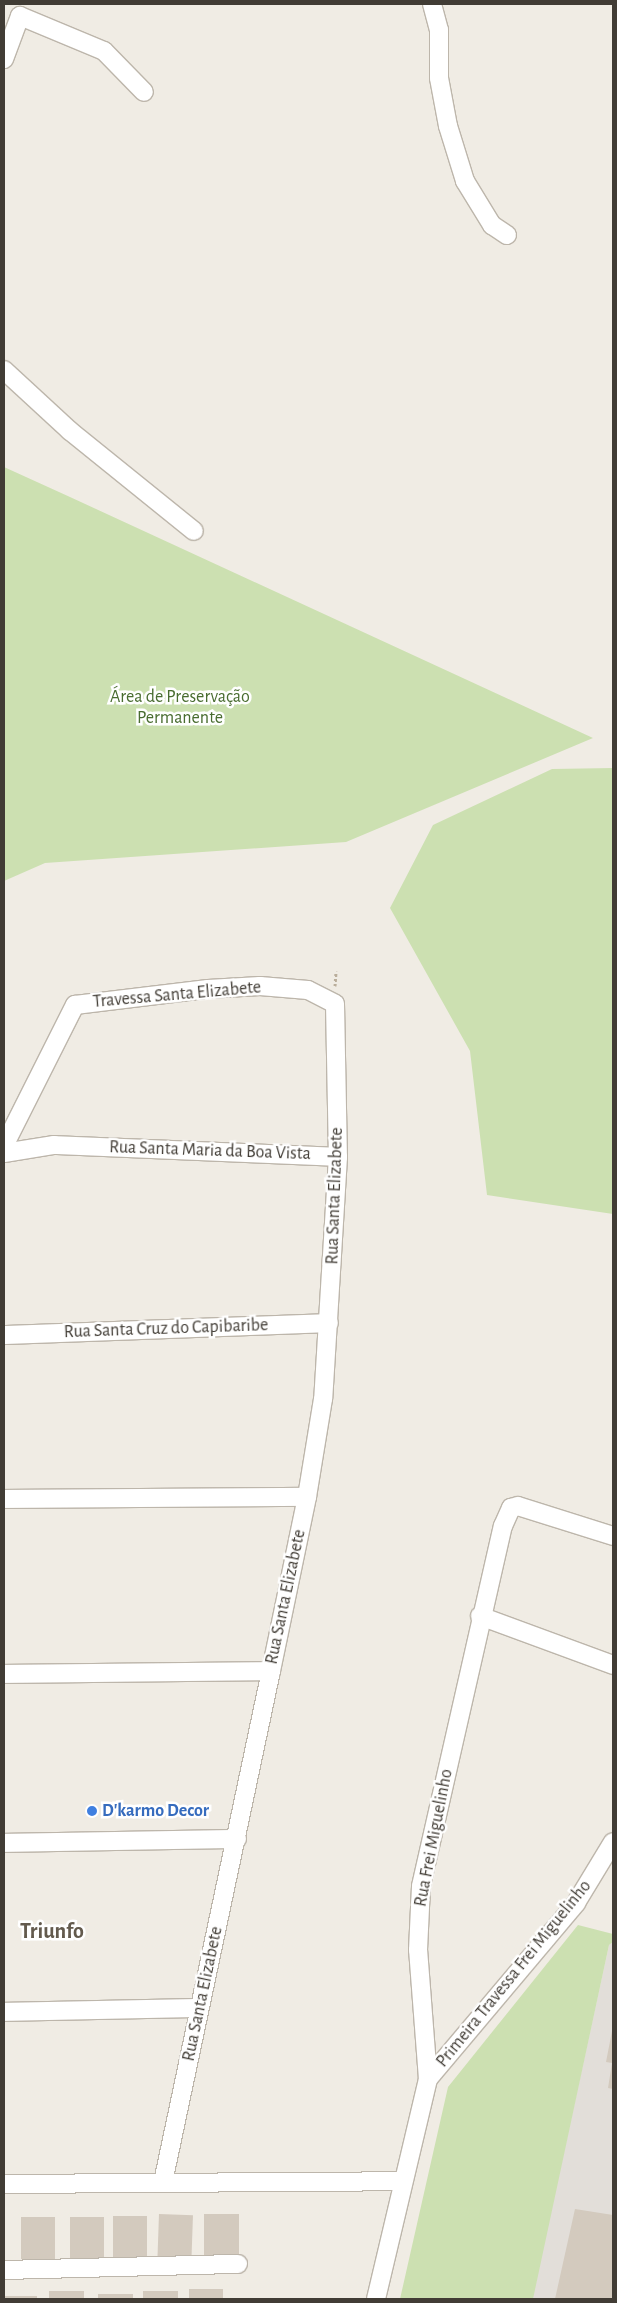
<!DOCTYPE html>
<meta charset="utf-8">
<style>
body{margin:0}
#map{position:relative;width:617px;height:2303px;overflow:hidden;background:#f0ece4;font-family:"Alegreya Sans",sans-serif}
div>[style]{position:absolute}
.industrial>*{inset:0;background:#e2ded9}
.green>*{inset:0;background:#cce0b1}
.building>*{inset:0;background:#d3cabe;transform-origin:0 0}
.path>*{height:3px;margin-top:-1.5px;transform-origin:0;background:repeating-linear-gradient(90deg,#baae9b 0 2.5px,transparent 0 5px)}
.roads{filter:drop-shadow(1px 0 #bdb6ab) drop-shadow(-1px 0 #bdb6ab) drop-shadow(0 1px #bdb6ab) drop-shadow(0 -1px #bdb6ab)}
.street>*{height:18px;margin:-9px;padding:0 9px;transform-origin:9px;border-radius:9px;background:#fff}
.dots>*{width:14px;height:14px;translate:-50% -50%;box-sizing:border-box;border:2px solid #fff;border-radius:50%}
span{translate:-50% -50%;white-space:nowrap;text-align:center;line-height:1.15;-webkit-text-stroke:5px #fff;paint-order:stroke}
.park-label{font-size:18px;color:#486c2f}
.street-label{font-size:18px;color:#413c35}
.shop-label{font-size:18px;color:#366cbe;font-weight:700}
.left{translate:0 -50%;text-align:left}
.district-label{font-size:22px;color:#635a4d;font-weight:700}
.frame{position:absolute;inset:0;border:5px solid #413c35;pointer-events:none}
</style>
<div id="map">
<div class="industrial">
<i style="clip-path:polygon(613px 1942px,613px 2299px,532px 2299px,609px 1945px)"></i>
</div>
<div class="green">
<i style="clip-path:polygon(4px 467px,70px 497px,593px 738px,346px 842px,45px 863px,4px 881px)"></i>
<i style="clip-path:polygon(613px 768px,613px 1214px,487px 1195px,470px 1051px,390px 908px,433px 825px,552px 769px)"></i>
<i style="clip-path:polygon(578px 1925px,613px 1934px,613px 1942px,609px 1945px,533px 2299px,400px 2299px,448px 2087px)"></i>
</div>
<div class="building">
<i style="clip-path:polygon(612px 2031px,613px 2031px,613px 2089px,608px 2088px,612px 2063px,606px 2062px)"></i>
<i style="clip-path:polygon(575px 2209px,613px 2215px,613px 2299px,555px 2299px)"></i>
<i style="left:159px;top:2214px;width:34px;height:43px;rotate:2deg"></i>
<i style="left:204px;top:2214px;width:35px;height:43px"></i>
<i style="left:113px;top:2216px;width:34px;height:43px"></i>
<i style="left:21px;top:2217px;width:34px;height:42px"></i>
<i style="left:70px;top:2217px;width:34px;height:42px"></i>
<i style="left:189px;top:2289px;width:34px;height:10px"></i>
<i style="left:49px;top:2291px;width:35px;height:8px"></i>
<i style="left:143px;top:2291px;width:35px;height:8px"></i>
<i style="left:98px;top:2294px;width:35px;height:5px"></i>
<i style="left:4px;top:2296px;width:33px;height:3px"></i>
</div>
<div class="path">
<i style="left:335px;top:986px;width:15px;rotate:-86deg"></i>
</div>
<div class="roads">
<div class="street">
<i style="left:432px;top:4px;width:27px;rotate:75deg"></i>
<i style="left:439px;top:30px;width:48px;rotate:90deg"></i>
<i style="left:439px;top:78px;width:49px;rotate:79.4deg"></i>
<i style="left:448px;top:126px;width:58px;rotate:72.8deg"></i>
<i style="left:465px;top:181px;width:52px;rotate:58.5deg"></i>
<i style="left:492px;top:225px;width:18px;rotate:34deg"></i>
<i style="left:4px;top:59px;width:46px;rotate:-69.6deg"></i>
<i style="left:20px;top:16px;width:91px;rotate:22.6deg"></i>
<i style="left:104px;top:51px;width:57px;rotate:45.7deg"></i>
<i style="left:4px;top:370px;width:90px;rotate:42.7deg"></i>
<i style="left:70px;top:431px;width:159px;rotate:38.9deg"></i>
<i style="left:4px;top:1146px;width:158px;rotate:-63.3deg"></i>
<i style="left:75px;top:1005px;width:134px;rotate:-6.9deg"></i>
<i style="left:208px;top:989px;width:52px;rotate:-3.3deg"></i>
<i style="left:260px;top:986px;width:48px;rotate:4.8deg"></i>
<i style="left:308px;top:990px;width:30px;rotate:27deg"></i>
<i style="left:335px;top:1004px;width:153px;rotate:88.9deg"></i>
<i style="left:338px;top:1157px;width:242px;rotate:93.5deg"></i>
<i style="left:323px;top:1399px;width:99px;rotate:99.3deg"></i>
<i style="left:307px;top:1497px;width:178px;rotate:101.7deg"></i>
<i style="left:271px;top:1671px;width:522px;rotate:101.93deg"></i>
<i style="left:4px;top:1153px;width:51px;rotate:-9.1deg"></i>
<i style="left:54px;top:1145px;width:284px;rotate:2.4deg"></i>
<i style="left:4px;top:1335px;width:325px;rotate:-2.1deg"></i>
<i style="left:4px;top:1499px;width:303px;rotate:-0.4deg"></i>
<i style="left:480px;top:1616px;width:142px;rotate:20.2deg"></i>
<i style="left:4px;top:1674px;width:267px;rotate:-0.6deg"></i>
<i style="left:4px;top:1843px;width:233px;rotate:-1deg"></i>
<i style="left:4px;top:2012px;width:195px;rotate:-1.2deg"></i>
<i style="left:428px;top:2079px;width:230px;rotate:-49.9deg"></i>
<i style="left:576px;top:1903px;width:71px;rotate:-58.8deg"></i>
<i style="left:4px;top:2184px;width:398px;rotate:-0.4deg"></i>
<i style="left:4px;top:2270px;width:234px;rotate:-1.5deg"></i>
<i style="left:376px;top:2299px;width:226px;rotate:-76.7deg"></i>
<i style="left:428px;top:2079px;width:129px;rotate:-94.4deg"></i>
<i style="left:418px;top:1950px;width:64px;rotate:-87.3deg"></i>
<i style="left:421px;top:1886px;width:369px;rotate:-77.2deg"></i>
<i style="left:503px;top:1526px;width:20px;rotate:-66deg"></i>
<i style="left:511px;top:1508px;width:7px;rotate:-16deg"></i>
<i style="left:518px;top:1506px;width:100px;rotate:17.5deg"></i>
</div>
</div>
<div class="dots">
<i style="left:92px;top:1811px;background:#3f7fe0"></i>
</div>
<div class="park-label">
<span style="left:180px;top:708px">Área de Preservação<br>Permanente</span>
</div>
<div class="street-label">
<span style="left:177px;top:995px;rotate:-5deg">Travessa Santa Elizabete</span>
<span style="left:210px;top:1151px;rotate:2deg">Rua Santa Maria da Boa Vista</span>
<span style="left:335px;top:1196px;rotate:-88deg">Rua Santa Elizabete</span>
<span style="left:166px;top:1329px;rotate:-2deg">Rua Santa Cruz do Capibaribe</span>
<span style="left:286px;top:1597px;rotate:-78deg">Rua Santa Elizabete</span>
<span style="left:434px;top:1838px;rotate:-79deg">Rua Frei Miguelinho</span>
<span style="left:514px;top:1974px;rotate:-51deg">Primeira Travessa Frei Miguelinho</span>
<span style="left:203px;top:1994px;rotate:-78deg">Rua Santa Elizabete</span>
</div>
<div class="shop-label">
<span class="left" style="left:102px;top:1811px">D'karmo Decor</span>
</div>
<div class="district-label">
<span style="left:52px;top:1932px">Triunfo</span>
</div>
<div class="frame"></div>
</div>
